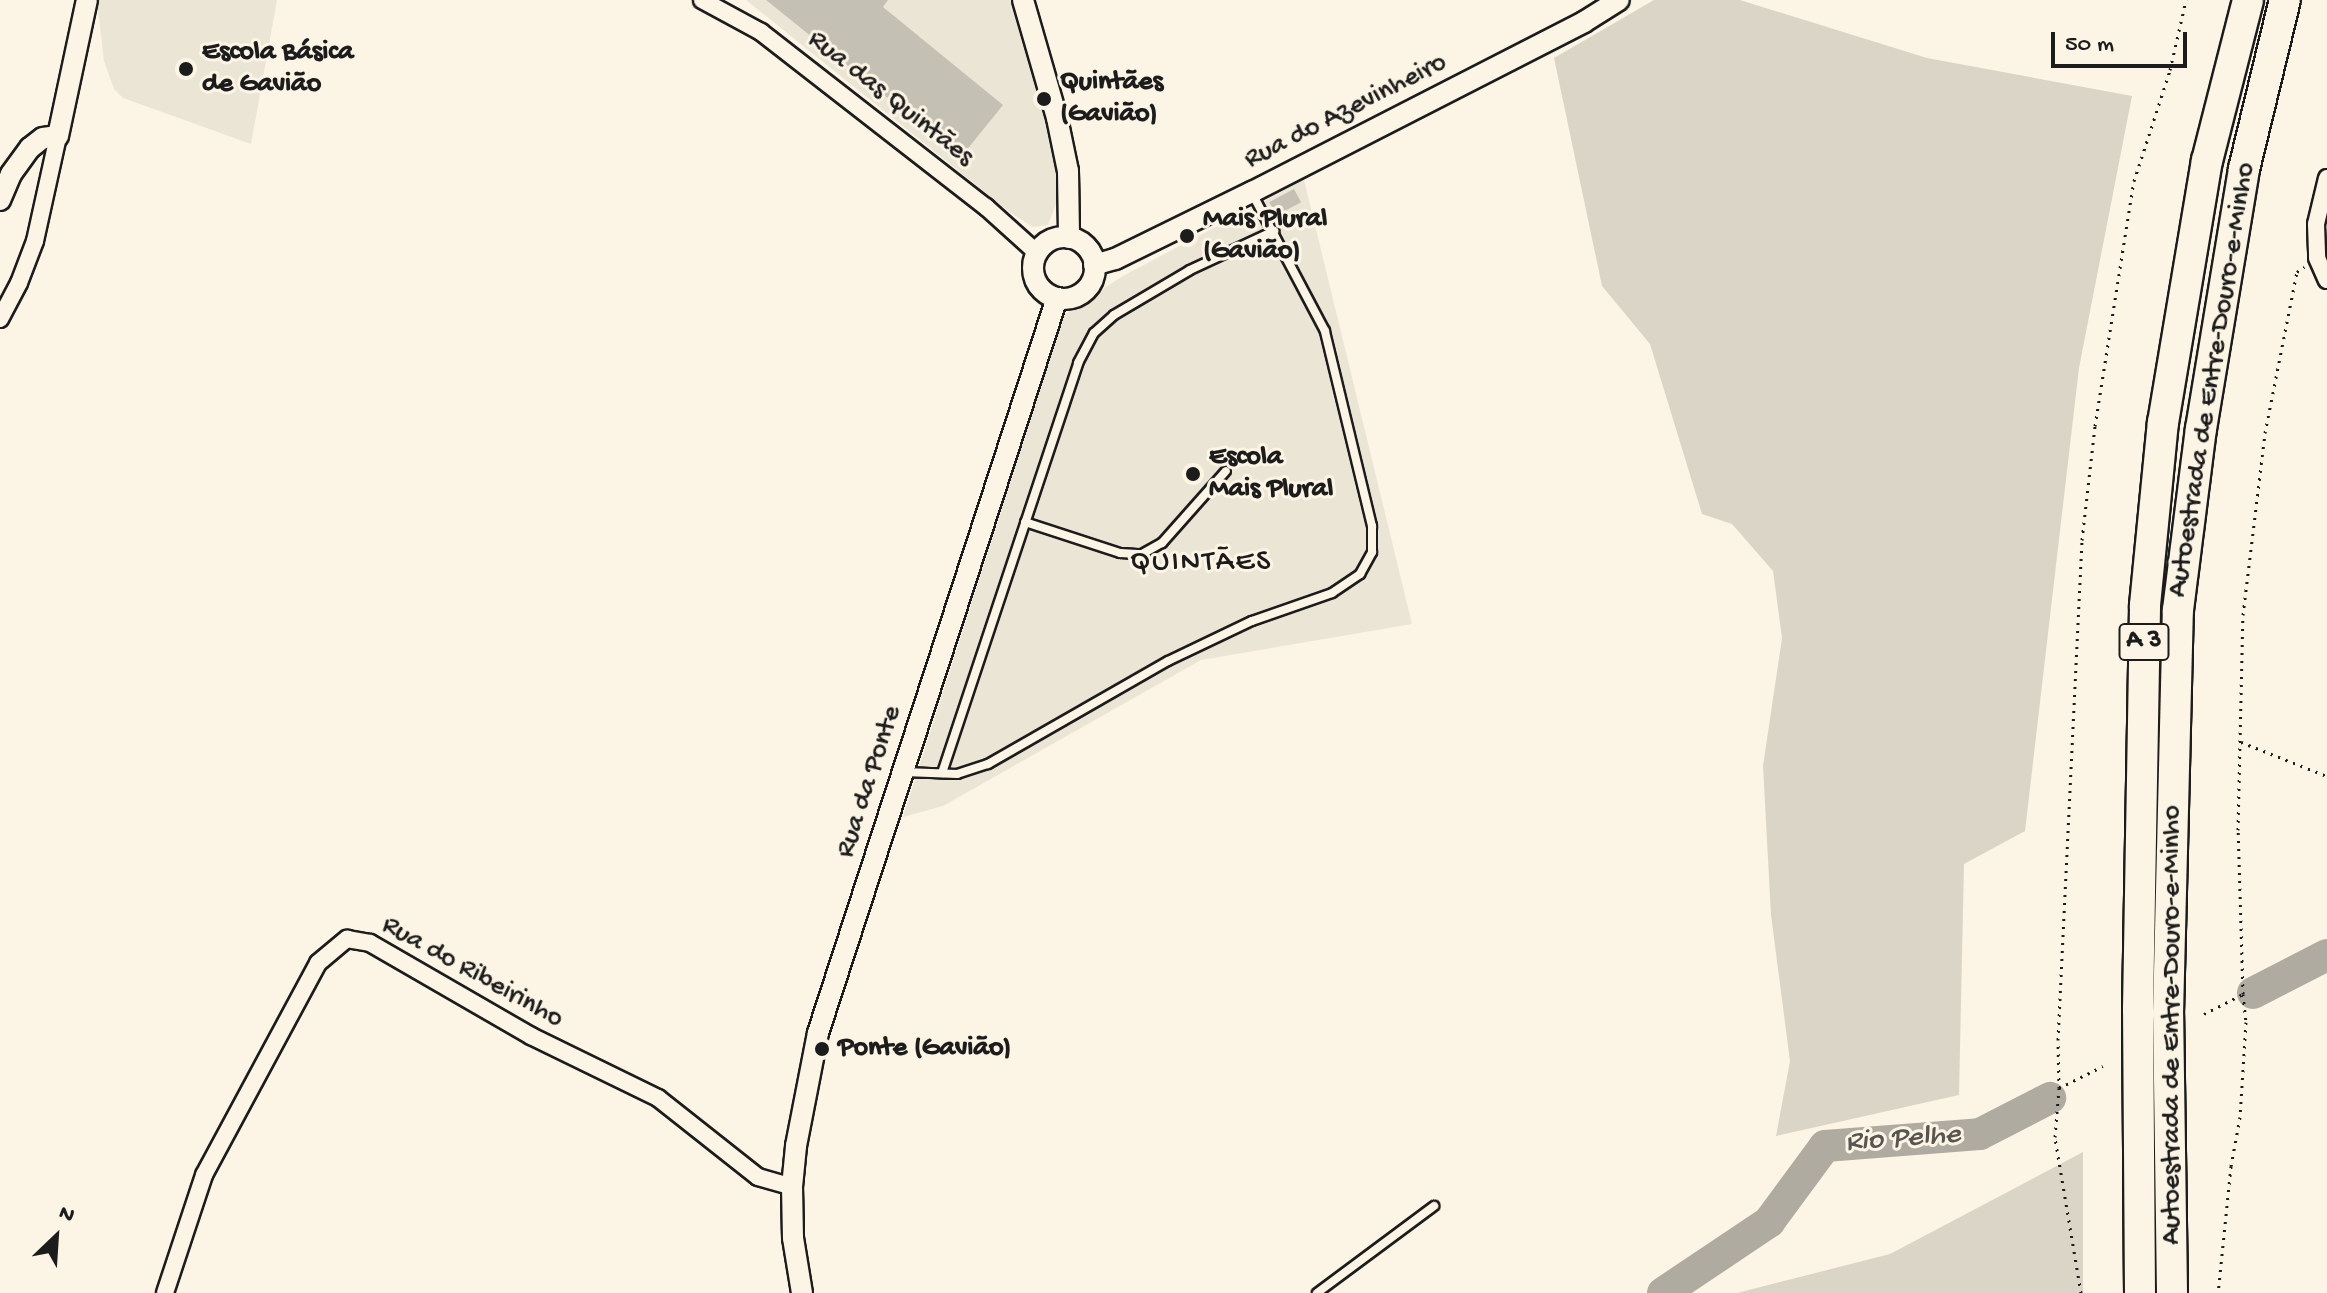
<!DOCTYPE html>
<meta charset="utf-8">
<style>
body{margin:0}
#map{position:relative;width:2327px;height:1293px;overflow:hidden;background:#fcf5e5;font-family:"Gochi Hand",sans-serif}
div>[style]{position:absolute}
.built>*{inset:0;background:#ebe5d6}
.green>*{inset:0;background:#dbd5c8}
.river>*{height:32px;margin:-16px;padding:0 16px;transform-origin:16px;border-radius:16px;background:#b0aba1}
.building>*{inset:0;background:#c4c0b3;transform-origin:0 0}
.path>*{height:3px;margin-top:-1.5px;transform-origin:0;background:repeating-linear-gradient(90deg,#1c1c1c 0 2px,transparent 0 8px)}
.roads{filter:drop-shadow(2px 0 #1c1c1c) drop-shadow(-2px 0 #1c1c1c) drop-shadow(0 2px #1c1c1c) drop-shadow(0 -2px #1c1c1c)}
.service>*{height:8px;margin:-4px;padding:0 4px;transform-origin:4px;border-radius:4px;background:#fcf5e5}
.minor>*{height:16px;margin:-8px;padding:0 8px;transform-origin:8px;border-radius:8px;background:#fcf5e5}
.tertiary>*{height:20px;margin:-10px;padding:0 10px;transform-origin:10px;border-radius:10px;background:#fcf5e5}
.tertiary>.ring{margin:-10px;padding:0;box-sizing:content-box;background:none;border:20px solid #fcf5e5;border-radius:50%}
.motorway>*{height:30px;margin:-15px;padding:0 15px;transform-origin:15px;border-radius:15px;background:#fcf5e5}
.dots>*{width:22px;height:22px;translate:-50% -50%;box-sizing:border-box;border:4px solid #fcf5e5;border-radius:50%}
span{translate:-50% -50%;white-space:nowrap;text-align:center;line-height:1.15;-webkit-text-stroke:6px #fcf5e5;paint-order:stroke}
.shield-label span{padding:2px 6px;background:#fcf5e5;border:2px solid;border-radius:6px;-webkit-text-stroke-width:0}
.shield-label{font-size:26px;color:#1c1c1c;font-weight:700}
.poi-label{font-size:28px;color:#1c1c1c;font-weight:700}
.left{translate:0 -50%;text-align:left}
.street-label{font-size:28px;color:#1c1c1c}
.neighbourhood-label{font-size:30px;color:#1c1c1c;letter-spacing:2px}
.water-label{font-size:30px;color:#575551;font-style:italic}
.north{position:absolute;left:16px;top:1197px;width:80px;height:80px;-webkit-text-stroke:6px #fcf5e5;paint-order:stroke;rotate:25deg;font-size:22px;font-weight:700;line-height:32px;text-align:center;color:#1c1c1c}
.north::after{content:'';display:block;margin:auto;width:28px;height:36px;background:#1c1c1c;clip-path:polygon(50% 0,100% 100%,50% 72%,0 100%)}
.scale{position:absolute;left:2051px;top:32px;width:136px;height:36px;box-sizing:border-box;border:4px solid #1c1c1c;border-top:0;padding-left:10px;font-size:24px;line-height:28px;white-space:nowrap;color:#1c1c1c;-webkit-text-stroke:6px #fcf5e5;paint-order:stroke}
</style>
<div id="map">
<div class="built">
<i style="clip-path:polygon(97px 0,277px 0,251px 144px,123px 98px,114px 89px,104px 61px)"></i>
<i style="clip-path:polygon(746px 0,1011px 0,1058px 162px,1059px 196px,1048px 225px,1033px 227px,1011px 213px)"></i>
<i style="clip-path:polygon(1304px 180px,1412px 624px,1201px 660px,943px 806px,903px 817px,1064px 315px,1121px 277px)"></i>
</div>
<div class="green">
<i style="clip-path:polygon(1654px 0,1740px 0,1927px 58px,2132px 96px,2079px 368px,2025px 831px,1964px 864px,1959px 1095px,1776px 1136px,1790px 1061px,1771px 915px,1763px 766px,1782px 638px,1773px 571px,1732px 524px,1702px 514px,1650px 344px,1602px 286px,1554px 58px)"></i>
<i style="clip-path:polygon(2083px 1152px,2083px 1293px,1737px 1293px,1890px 1254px)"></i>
</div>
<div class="river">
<i style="left:2253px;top:993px;width:83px;rotate:-27.2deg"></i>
<i style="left:1663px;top:1293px;width:128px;rotate:-33.8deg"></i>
<i style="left:1769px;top:1222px;width:94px;rotate:-53.6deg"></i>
<i style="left:1825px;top:1146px;width:155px;rotate:-4.4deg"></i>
<i style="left:1980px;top:1134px;width:79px;rotate:-27.2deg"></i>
</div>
<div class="building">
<i style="clip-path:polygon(766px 0,888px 0,883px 7px,1003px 105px,961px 157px)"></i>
<i style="left:1294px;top:189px;width:15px;height:28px;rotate:62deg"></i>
</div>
<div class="path">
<i style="left:2241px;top:742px;width:92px;rotate:21.6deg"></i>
<i style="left:2243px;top:994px;width:164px;rotate:-91.7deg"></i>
<i style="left:2238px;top:830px;width:215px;rotate:-88.7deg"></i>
<i style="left:2243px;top:615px;width:183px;rotate:-83.1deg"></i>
<i style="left:2265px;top:433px;width:164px;rotate:-78.8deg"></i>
<i style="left:2297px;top:272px;width:9px;rotate:-36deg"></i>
<i style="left:2204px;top:1014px;width:44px;rotate:-27.1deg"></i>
<i style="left:2243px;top:994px;width:28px;rotate:84deg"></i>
<i style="left:2246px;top:1022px;width:95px;rotate:93.6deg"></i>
<i style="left:2240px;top:1117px;width:50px;rotate:100.4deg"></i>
<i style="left:2231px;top:1166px;width:128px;rotate:95.8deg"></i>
<i style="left:2059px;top:1088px;width:48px;rotate:-91.2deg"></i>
<i style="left:2058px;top:1040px;width:501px;rotate:-87.25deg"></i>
<i style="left:2082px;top:540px;width:115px;rotate:-83.5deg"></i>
<i style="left:2095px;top:426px;width:248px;rotate:-81deg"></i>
<i style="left:2134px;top:181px;width:117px;rotate:-72deg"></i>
<i style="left:2170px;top:70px;width:72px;rotate:-77.1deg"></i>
<i style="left:2081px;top:1293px;width:158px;rotate:-99.5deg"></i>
<i style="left:2055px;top:1137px;width:49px;rotate:-85.3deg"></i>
<i style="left:2059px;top:1088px;width:49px;rotate:-26.6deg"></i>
</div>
<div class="roads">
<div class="service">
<i style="left:1025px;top:522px;width:100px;rotate:18.1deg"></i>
<i style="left:1120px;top:553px;width:22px;rotate:3deg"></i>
<i style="left:1142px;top:554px;width:23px;rotate:-29deg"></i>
<i style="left:1162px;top:543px;width:96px;rotate:-48.4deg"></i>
<i style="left:904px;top:772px;width:53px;rotate:2.2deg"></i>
<i style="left:957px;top:774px;width:33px;rotate:-18deg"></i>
<i style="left:988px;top:764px;width:207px;rotate:-29.8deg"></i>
<i style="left:1168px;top:661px;width:93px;rotate:-25.5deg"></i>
<i style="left:1252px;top:621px;width:85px;rotate:-19.3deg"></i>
<i style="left:1332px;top:593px;width:34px;rotate:-34deg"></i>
<i style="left:1360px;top:574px;width:25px;rotate:-61deg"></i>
<i style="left:1372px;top:552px;width:26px;rotate:-90deg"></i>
<i style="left:1372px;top:526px;width:201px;rotate:-103.6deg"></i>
<i style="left:1325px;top:331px;width:156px;rotate:-117.9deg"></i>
<i style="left:942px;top:773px;width:432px;rotate:-71.6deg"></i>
<i style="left:1078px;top:363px;width:34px;rotate:-62deg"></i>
<i style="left:1094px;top:333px;width:27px;rotate:-42deg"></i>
<i style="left:1114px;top:315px;width:88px;rotate:-30.6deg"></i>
<i style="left:1190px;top:270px;width:93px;rotate:-24.9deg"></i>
<i style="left:1317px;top:1293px;width:146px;rotate:-36.6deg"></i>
</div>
<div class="minor">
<i style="left:702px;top:0;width:67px;rotate:28.5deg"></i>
<i style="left:761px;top:32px;width:285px;rotate:37.9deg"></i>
<i style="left:986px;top:207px;width:69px;rotate:42deg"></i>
<i style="left:2327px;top:178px;width:47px;rotate:103.4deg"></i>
<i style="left:2316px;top:224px;width:34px;rotate:88deg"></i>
<i style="left:2317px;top:258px;width:24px;rotate:66deg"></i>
<i style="left:0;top:319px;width:41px;rotate:-62.2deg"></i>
<i style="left:19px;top:283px;width:45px;rotate:-69.1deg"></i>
<i style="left:35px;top:241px;width:107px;rotate:-77.6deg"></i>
<i style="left:165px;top:1293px;width:124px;rotate:-71.7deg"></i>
<i style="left:204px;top:1175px;width:241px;rotate:-61.7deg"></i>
<i style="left:318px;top:963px;width:38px;rotate:-40deg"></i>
<i style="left:347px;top:939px;width:23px;rotate:10deg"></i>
<i style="left:370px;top:943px;width:186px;rotate:30deg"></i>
<i style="left:531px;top:1036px;width:141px;rotate:26deg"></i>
<i style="left:658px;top:1098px;width:127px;rotate:38.3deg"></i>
<i style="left:758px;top:1177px;width:35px;rotate:16deg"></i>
</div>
<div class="tertiary">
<i style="left:1023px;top:0;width:123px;rotate:73.9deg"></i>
<i style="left:1057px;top:118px;width:54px;rotate:78.3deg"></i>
<i style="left:1068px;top:171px;width:67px;rotate:89.1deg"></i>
<i style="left:0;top:200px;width:28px;rotate:-67deg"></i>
<i style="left:11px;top:174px;width:32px;rotate:-54deg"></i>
<i style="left:30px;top:148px;width:16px;rotate:-38deg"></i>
<i style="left:43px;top:138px;width:15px;rotate:-8deg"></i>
<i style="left:58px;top:136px;width:139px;rotate:-78deg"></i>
<i class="ring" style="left:1033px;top:237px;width:42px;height:42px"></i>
<i style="left:1094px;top:265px;width:22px;rotate:-16deg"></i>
<i style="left:1115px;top:259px;width:153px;rotate:-26.1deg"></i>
<i style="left:1252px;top:192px;width:373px;rotate:-27.1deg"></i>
<i style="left:1584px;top:22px;width:41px;rotate:-32.2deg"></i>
<i style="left:802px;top:1293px;width:56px;rotate:-99.3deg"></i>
<i style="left:793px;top:1238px;width:51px;rotate:-91.1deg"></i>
<i style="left:792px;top:1187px;width:41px;rotate:-84.4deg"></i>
<i style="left:796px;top:1146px;width:115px;rotate:-79deg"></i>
<i style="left:818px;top:1033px;width:773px;rotate:-71.99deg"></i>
</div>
<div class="motorway">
<i style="left:2140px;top:1293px;width:284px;rotate:-90.4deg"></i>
<i style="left:2138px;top:1009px;width:404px;rotate:-89deg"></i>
<i style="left:2145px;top:605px;width:183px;rotate:-84.4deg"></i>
<i style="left:2163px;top:423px;width:266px;rotate:-80.5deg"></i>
<i style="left:2207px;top:161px;width:166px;rotate:-75.7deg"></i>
<i style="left:2172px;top:1293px;width:279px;rotate:-90.8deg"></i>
<i style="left:2168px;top:1014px;width:404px;rotate:-88.6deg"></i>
<i style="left:2178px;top:610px;width:182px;rotate:-82.8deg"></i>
<i style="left:2201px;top:429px;width:264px;rotate:-80.6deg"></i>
<i style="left:2244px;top:169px;width:174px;rotate:-76.4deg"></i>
</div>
</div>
<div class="dots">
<i style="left:186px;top:69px;background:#1c1c1c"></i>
<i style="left:1044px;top:99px;background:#1c1c1c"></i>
<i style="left:1187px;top:236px;background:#1c1c1c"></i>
<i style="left:1193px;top:474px;background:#1c1c1c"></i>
<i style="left:822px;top:1049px;background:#1c1c1c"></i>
</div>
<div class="shield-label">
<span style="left:2144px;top:642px">A 3</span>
</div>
<div class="poi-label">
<span class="left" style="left:202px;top:69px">Escola Básica<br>de Gavião</span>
<span class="left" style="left:1060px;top:99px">Quintães<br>(Gavião)</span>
<span class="left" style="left:1203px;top:236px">Mais Plural<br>(Gavião)</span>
<span class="left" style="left:1209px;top:474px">Escola<br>Mais Plural</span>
<span class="left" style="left:838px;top:1049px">Ponte (Gavião)</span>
</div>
<div class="street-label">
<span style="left:890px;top:99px;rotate:38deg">Rua das Quintães</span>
<span style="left:1346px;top:112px;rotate:-27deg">Rua do Azevinheiro</span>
<span style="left:2213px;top:380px;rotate:-81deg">Autoestrada de Entre-Douro-e-Minho</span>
<span style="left:870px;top:782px;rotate:-72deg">Rua da Ponte</span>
<span style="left:472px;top:973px;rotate:29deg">Rua do Ribeirinho</span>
<span style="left:2173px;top:1025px;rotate:-90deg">Autoestrada de Entre-Douro-e-Minho</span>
</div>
<div class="neighbourhood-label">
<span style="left:1201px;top:564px">QUINTÃES</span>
</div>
<div class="water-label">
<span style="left:1903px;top:1140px;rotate:-4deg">Rio Pelhe</span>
</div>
<div class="north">N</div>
<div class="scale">50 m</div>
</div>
